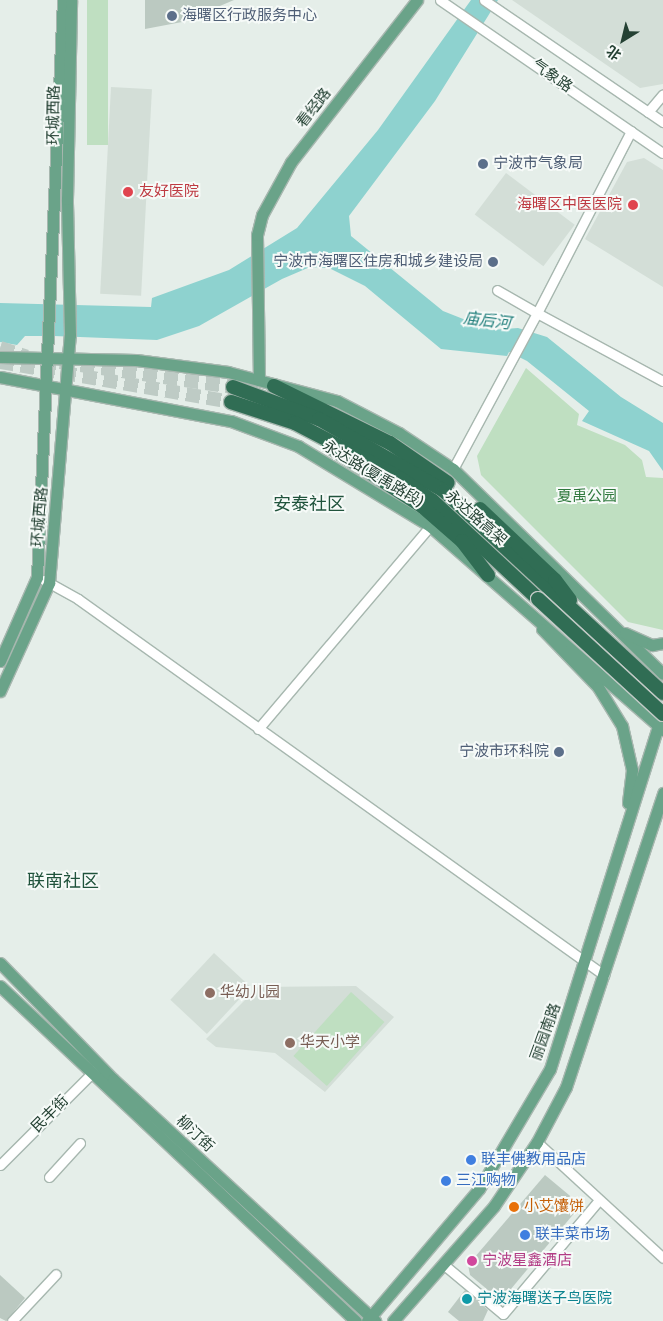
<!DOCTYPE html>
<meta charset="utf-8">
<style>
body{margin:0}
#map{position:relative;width:663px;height:1321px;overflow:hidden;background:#e5eee9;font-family:"Varela Round","Noto Sans SC",sans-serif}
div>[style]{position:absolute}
.built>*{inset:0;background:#d3ded7;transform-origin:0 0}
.green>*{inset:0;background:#bfdfc1;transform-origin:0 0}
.water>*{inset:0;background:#8ed2cf}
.building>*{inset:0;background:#bbc9c1}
.highway-tunnel>*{height:14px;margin-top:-7px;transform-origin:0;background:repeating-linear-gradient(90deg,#becbc5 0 14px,transparent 0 21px)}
.roads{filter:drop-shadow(1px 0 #a7b7af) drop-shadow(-1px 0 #a7b7af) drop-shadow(0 1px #a7b7af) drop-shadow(0 -1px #a7b7af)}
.minor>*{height:9px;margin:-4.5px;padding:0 4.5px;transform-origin:4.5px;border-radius:4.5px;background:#fff}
.major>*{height:11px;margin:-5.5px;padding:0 5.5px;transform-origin:5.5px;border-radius:5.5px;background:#6aa389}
.highway>*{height:14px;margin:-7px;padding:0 7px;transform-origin:7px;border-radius:7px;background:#306d54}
.bridges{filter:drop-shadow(1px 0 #c2cac6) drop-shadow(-1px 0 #c2cac6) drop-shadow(0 1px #c2cac6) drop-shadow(0 -1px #c2cac6)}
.highway-bridge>*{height:14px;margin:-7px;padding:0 7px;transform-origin:7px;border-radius:7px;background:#306d54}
.dots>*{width:14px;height:14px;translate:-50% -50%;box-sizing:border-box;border:2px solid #f6faf8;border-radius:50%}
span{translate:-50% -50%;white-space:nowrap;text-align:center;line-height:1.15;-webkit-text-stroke:4px #f6faf8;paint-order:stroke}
.service-label{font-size:15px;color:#4e5e75}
.left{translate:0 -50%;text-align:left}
.right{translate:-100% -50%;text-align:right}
.street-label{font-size:15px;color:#244133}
.health-label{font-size:15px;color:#be3a42}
.park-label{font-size:15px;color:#2e783c}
.education-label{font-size:15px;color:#785e54}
.shop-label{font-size:15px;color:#366cbe}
.food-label{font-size:15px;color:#c56008}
.hotel-label{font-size:15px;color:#b23c85}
.culture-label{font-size:15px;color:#0d838f}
.water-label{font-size:16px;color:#1e7d7a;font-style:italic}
.quarter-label{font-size:18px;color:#20533c}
.north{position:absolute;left:598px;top:15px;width:50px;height:50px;-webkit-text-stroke:4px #f6faf8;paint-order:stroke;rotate:216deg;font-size:14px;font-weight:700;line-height:20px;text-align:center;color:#244133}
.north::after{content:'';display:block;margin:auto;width:18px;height:22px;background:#244133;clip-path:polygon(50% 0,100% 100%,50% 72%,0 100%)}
</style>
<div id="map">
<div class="built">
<i style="clip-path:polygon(512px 0,663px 0,663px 84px,640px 88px)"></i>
<i style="left:111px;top:87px;width:41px;height:207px;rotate:3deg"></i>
<i style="clip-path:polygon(644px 158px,663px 170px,663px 287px,585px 239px,627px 162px)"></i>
<i style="left:506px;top:173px;width:86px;height:52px;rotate:37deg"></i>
<i style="left:214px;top:953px;width:50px;height:64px;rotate:43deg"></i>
<i style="clip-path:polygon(356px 986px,394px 1017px,325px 1092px,275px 1053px,216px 1047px,206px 1039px,258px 987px)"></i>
</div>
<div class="green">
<i style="left:87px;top:0;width:21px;height:145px"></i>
<i style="clip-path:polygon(526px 368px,579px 414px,577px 425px,625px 445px,642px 460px,646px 477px,663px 478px,663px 630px,628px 622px,481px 475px,477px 456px)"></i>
<i style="left:351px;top:992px;width:45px;height:86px;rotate:42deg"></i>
</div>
<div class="water">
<i style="clip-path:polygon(471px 0,498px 0,435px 101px,349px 216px,351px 236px,443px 311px,491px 330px,518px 328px,547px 337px,621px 397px,663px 423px,663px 471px,649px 451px,582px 421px,589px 411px,527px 361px,509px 352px,507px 356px,441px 349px,365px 286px,329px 268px,310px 267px,282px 279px,199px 326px,157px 340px,54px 336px,25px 336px,17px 345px,0 342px,0 303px,151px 307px,152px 298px,229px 270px,297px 228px,378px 130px)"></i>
</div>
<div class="building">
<i style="clip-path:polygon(145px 0,234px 0,182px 22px,145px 29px)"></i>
<i style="clip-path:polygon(545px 1175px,581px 1205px,501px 1301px,470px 1275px,468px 1265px)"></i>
<i style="clip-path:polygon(0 1275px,25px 1298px,6px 1321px,0 1318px)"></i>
<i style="clip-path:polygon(465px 1290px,488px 1310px,483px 1321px,459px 1321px,448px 1312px)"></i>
</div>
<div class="highway-tunnel">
<i style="left:0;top:348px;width:28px;rotate:18deg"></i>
<i style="left:0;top:362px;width:234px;rotate:9.8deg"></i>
<i style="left:60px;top:362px;width:175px;rotate:8.2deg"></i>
</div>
<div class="roads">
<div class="minor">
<i style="left:440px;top:0;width:270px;rotate:34.5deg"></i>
<i style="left:484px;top:0;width:217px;rotate:34.3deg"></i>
<i style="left:648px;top:112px;width:23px;rotate:-50deg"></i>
<i style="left:631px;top:131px;width:205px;rotate:117.3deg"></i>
<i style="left:537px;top:313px;width:143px;rotate:28.4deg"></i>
<i style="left:453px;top:469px;width:177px;rotate:-61.7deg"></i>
<i style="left:537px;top:313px;width:46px;rotate:-150.1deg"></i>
<i style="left:44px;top:580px;width:39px;rotate:29deg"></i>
<i style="left:78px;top:599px;width:647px;rotate:35.56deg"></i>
<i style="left:258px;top:729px;width:266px;rotate:-49.7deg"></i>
<i style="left:537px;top:1142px;width:171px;rotate:42.6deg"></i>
<i style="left:0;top:1165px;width:136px;rotate:-45deg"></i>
<i style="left:49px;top:1177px;width:46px;rotate:-47.6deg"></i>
<i style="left:443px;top:1264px;width:78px;rotate:39.8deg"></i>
<i style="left:503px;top:1314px;width:148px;rotate:-49.9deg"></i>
<i style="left:12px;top:1321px;width:64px;rotate:-46.9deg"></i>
</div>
<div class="major">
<i style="left:0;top:357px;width:136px;rotate:1.3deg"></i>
<i style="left:136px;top:360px;width:93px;rotate:7.4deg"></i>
<i style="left:228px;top:372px;width:113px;rotate:14.9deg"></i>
<i style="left:337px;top:401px;width:70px;rotate:27.3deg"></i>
<i style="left:399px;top:433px;width:65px;rotate:33.7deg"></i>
<i style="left:453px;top:469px;width:293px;rotate:44.3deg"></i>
<i style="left:0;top:377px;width:235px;rotate:10.8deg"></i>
<i style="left:231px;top:421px;width:72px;rotate:20.5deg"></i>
<i style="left:298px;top:446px;width:154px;rotate:31.2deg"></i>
<i style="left:430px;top:526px;width:310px;rotate:41.2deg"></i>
<i style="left:259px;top:380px;width:145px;rotate:-90.8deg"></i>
<i style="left:257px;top:235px;width:21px;rotate:-76deg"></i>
<i style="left:262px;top:215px;width:60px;rotate:-61.3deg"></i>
<i style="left:291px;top:162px;width:205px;rotate:-52.1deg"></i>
<i style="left:542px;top:629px;width:81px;rotate:46deg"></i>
<i style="left:598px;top:687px;width:46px;rotate:58.4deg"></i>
<i style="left:622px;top:726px;width:45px;rotate:77.2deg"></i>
<i style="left:632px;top:770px;width:33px;rotate:97deg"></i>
<i style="left:625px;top:633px;width:30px;rotate:24deg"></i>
<i style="left:652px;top:645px;width:11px;rotate:-10deg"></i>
<i style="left:0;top:661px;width:92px;rotate:-66.2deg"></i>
<i style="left:37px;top:577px;width:578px;rotate:-87.42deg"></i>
<i style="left:0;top:691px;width:119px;rotate:-65.6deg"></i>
<i style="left:49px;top:583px;width:249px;rotate:-85.2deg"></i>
<i style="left:70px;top:335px;width:136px;rotate:-91.3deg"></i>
<i style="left:67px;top:199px;width:199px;rotate:-88.8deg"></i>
<i style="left:0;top:963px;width:162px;rotate:45.8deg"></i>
<i style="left:113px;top:1079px;width:357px;rotate:42.7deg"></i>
<i style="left:0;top:986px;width:489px;rotate:43.3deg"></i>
<i style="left:367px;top:1321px;width:173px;rotate:-49.7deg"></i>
<i style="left:479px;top:1189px;width:139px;rotate:-59.4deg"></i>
<i style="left:550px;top:1069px;width:365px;rotate:-72.5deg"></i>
<i style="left:393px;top:1321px;width:153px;rotate:-48.7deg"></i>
<i style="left:494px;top:1206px;width:77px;rotate:-56.1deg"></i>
<i style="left:537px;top:1142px;width:62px;rotate:-62.2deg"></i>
<i style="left:566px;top:1087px;width:310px;rotate:-71.7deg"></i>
</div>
<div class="highway">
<i style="left:274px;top:386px;width:129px;rotate:26.2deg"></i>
<i style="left:390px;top:443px;width:70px;rotate:34.6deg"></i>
<i style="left:233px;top:387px;width:92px;rotate:20.4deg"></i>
<i style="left:319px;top:419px;width:144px;rotate:29.9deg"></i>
<i style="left:444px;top:491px;width:298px;rotate:42.7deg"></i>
<i style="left:231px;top:402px;width:67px;rotate:18.2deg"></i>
<i style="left:295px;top:423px;width:119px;rotate:27.6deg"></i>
<i style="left:400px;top:478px;width:40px;rotate:34.9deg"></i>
<i style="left:433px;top:501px;width:144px;rotate:43deg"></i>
<i style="left:329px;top:446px;width:112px;rotate:33deg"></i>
<i style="left:423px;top:507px;width:52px;rotate:41.1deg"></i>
<i style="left:462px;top:541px;width:43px;rotate:52.6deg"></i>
<i style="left:480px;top:509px;width:103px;rotate:43.4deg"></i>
<i style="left:555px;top:580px;width:25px;rotate:53deg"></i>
</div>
</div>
<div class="bridges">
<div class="highway-bridge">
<i style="left:538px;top:599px;width:170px;rotate:42.6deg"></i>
</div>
</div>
<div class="dots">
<i style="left:172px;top:16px;background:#5c6f8a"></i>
<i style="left:483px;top:164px;background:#5c6f8a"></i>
<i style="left:128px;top:192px;background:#e0444e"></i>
<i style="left:633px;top:205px;background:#e0444e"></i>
<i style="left:493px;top:262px;background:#5c6f8a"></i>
<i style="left:559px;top:752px;background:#5c6f8a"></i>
<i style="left:210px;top:993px;background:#8d6e63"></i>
<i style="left:290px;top:1043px;background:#8d6e63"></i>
<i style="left:471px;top:1160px;background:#3f7fe0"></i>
<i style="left:446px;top:1181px;background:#3f7fe0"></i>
<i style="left:514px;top:1207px;background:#e8710a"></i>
<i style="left:525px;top:1235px;background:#3f7fe0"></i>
<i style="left:472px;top:1261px;background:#d1479c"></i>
<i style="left:467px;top:1299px;background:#0f9aa8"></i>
</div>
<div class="service-label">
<span class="left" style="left:182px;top:16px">海曙区行政服务中心</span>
<span class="left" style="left:493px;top:164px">宁波市气象局</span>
<span class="right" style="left:483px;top:262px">宁波市海曙区住房和城乡建设局</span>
<span class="right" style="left:549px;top:752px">宁波市环科院</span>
</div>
<div class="street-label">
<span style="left:552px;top:76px;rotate:35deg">气象路</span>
<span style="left:314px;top:108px;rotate:-52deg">看经路</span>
<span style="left:54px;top:115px;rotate:-89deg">环城西路</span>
<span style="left:373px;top:474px;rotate:31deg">永达路(夏禹路段)</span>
<span style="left:40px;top:517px;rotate:-85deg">环城西路</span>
<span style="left:476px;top:518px;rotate:41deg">永达路高架</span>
<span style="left:546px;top:1032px;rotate:-70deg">丽园南路</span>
<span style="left:50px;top:1114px;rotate:-45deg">民丰街</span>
<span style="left:195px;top:1134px;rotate:43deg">柳汀街</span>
</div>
<div class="health-label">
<span class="left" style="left:139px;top:192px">友好医院</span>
<span class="right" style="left:622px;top:205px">海曙区中医医院</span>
</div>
<div class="park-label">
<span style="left:587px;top:497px">夏禹公园</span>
</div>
<div class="education-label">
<span class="left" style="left:220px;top:993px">华幼儿园</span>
<span class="left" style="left:300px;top:1043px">华天小学</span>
</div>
<div class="shop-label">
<span class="left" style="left:481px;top:1160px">联丰佛教用品店</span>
<span class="left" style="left:456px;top:1181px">三江购物</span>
<span class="left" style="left:535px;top:1235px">联丰菜市场</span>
</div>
<div class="food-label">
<span class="left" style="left:524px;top:1207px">小艾馕饼</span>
</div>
<div class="hotel-label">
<span class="left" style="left:482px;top:1261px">宁波星鑫酒店</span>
</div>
<div class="culture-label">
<span class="left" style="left:477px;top:1299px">宁波海曙送子鸟医院</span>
</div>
<div class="water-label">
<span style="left:487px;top:321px;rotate:7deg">庙后河</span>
</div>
<div class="quarter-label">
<span style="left:309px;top:504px">安泰社区</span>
<span style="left:63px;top:881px">联南社区</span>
</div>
<div class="north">北</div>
</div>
